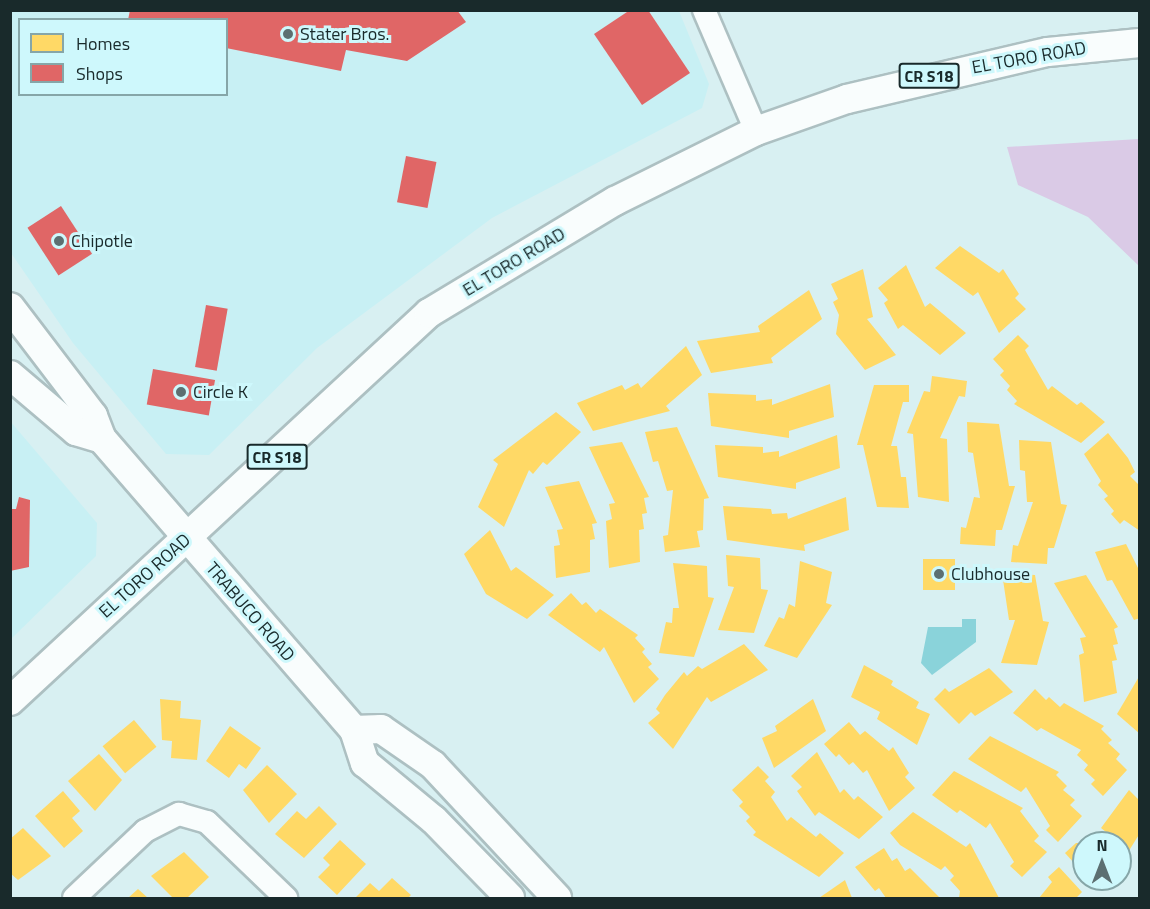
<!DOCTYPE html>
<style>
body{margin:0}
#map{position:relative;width:1150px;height:909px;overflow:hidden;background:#d8f0f2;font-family:"Titillium Web",sans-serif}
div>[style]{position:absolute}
.built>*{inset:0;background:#c8f0f4}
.green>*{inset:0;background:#dacae6}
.water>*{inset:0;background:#8ad3da}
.homes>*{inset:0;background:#ffd966;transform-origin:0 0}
.shops>*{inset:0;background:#e06666;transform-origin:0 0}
.roads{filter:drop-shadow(2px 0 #adc0c2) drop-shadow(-2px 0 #adc0c2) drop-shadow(0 2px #adc0c2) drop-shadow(0 -2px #adc0c2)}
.minor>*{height:22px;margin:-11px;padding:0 11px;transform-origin:11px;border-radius:11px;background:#f9fdfd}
.major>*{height:28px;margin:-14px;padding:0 14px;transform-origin:14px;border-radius:14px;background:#f9fdfd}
.dots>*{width:16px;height:16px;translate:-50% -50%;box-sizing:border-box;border:3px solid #cef8fc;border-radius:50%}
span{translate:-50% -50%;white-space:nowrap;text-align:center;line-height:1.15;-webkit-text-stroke:6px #cef8fc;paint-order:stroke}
.shield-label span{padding:2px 4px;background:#cef8fc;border:2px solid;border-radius:4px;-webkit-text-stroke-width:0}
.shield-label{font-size:16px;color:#192a2b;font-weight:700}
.poi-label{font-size:18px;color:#192a2b}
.left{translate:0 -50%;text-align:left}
.street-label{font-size:18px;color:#192a2b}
.frame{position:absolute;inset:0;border:12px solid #192a2b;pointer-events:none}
.legend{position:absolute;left:18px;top:18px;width:210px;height:78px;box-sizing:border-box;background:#cef8fc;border:2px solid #86a6a8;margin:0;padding:8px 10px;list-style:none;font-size:18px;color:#192a2b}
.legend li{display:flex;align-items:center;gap:12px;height:30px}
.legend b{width:30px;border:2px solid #86a6a8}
.north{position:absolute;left:1072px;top:831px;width:60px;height:60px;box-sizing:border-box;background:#cef8fc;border:2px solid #86a6a8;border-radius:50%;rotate:0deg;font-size:16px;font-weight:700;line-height:24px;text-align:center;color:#192a2b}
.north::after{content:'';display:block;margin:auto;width:21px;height:27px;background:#5c6f71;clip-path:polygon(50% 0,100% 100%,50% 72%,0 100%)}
</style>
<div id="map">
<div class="built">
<i style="clip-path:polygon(evenodd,10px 11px,679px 11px,709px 84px,702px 108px,492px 218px,317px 348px,209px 455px,166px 454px,73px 343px,11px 253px,10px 11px,20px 20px,226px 20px,226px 94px,20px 94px,20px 20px)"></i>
<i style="clip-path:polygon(10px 421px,97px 523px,96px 556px,11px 639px)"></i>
</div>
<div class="green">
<i style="clip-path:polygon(1139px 139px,1139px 266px,1088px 217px,1018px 185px,1007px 147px)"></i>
</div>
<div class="water">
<i style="clip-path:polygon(962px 619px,976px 619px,976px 642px,932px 675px,921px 663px,928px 627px,962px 627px)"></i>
</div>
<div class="homes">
<i style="clip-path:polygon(960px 246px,999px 273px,1003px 269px,1019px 294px,1015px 298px,1026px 309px,999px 333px,978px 292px,973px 296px,935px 268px)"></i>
<i style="clip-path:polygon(906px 265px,925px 307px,930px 303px,966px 333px,940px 355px,903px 325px,898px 329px,884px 303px,888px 300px,878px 288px)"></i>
<i style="clip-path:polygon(863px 269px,873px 317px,867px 319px,896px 355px,865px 370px,836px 334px,839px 315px,833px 302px,838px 299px,831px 284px)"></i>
<i style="clip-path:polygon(809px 290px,822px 319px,771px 358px,773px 363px,711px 373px,697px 341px,760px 332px,758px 326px)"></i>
<i style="clip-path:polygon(1018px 335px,1029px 346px,1025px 350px,1048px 390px,1052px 386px,1077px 405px,1081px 402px,1105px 422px,1081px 443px,1014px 404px,1017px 401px,1007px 390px,1010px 386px,1000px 375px,1004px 371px,993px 359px)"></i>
<i style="clip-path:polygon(686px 346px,702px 375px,666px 406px,670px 411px,593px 431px,577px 403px,622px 385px,625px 390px,638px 383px,641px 388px)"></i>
<i style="clip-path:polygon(932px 376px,967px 381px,965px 397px,959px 396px,940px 438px,947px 439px,949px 502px,918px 497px,913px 434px,907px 433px,924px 391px,930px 392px)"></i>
<i style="clip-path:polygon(830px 384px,834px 417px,789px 431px,789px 438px,711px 426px,708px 393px,756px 395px,756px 401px,772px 399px,772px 405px)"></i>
<i style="clip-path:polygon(874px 385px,909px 385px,909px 402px,903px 402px,891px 446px,897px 446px,901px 477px,906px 477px,909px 508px,877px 507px,863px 445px,857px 445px)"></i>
<i style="clip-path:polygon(556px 412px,581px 432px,547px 465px,543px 462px,533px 474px,529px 470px,504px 527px,478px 507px,498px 464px,493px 460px)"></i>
<i style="clip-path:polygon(967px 422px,999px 424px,1009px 486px,1015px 486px,1002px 530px,996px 530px,995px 546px,960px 544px,961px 527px,966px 528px,974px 497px,980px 498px,973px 453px,968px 452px)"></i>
<i style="clip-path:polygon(677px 427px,709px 498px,704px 499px,703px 530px,697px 531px,700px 547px,665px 552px,663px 536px,668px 535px,673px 490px,667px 491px,658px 461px,653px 462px,645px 432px)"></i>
<i style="clip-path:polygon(1108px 433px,1128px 458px,1135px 472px,1130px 476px,1140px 486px,1140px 531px,1124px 520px,1120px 524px,1111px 514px,1114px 511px,1104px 499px,1108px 496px,1098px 485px,1101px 481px,1084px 454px)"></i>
<i style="clip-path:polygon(837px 435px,840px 468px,796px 483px,796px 489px,718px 477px,715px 445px,763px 447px,763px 453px,779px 451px,779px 457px)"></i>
<i style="clip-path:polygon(1019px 440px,1051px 442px,1061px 504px,1067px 505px,1054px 548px,1048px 548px,1047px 564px,1011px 562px,1013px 545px,1018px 546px,1033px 502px,1027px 502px,1025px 471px,1020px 470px)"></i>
<i style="clip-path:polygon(622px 442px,649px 497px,644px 498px,647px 513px,642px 514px,644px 529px,639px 530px,640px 562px,609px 568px,606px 521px,612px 519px,609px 504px,615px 503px,589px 447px)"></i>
<i style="clip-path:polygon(579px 481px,597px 523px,592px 524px,595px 539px,590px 540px,590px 572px,556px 578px,554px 546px,560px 545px,557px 530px,563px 529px,545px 487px)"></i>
<i style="clip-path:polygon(846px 497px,849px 530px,804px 545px,805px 551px,727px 540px,723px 506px,771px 509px,772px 514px,787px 513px,788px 519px)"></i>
<i style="clip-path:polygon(490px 530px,511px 571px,516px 567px,554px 595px,527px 619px,486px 594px,464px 554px)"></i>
<i style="clip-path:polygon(1126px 544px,1140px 572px,1140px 618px,1134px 620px,1112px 580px,1107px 581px,1095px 552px)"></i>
<i style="clip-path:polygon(726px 555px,760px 558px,761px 589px,768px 590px,754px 633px,718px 630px,734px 587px,728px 586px)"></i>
<i style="left:923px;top:559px;width:32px;height:31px"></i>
<i style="clip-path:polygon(800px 561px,832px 572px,826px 603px,832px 605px,797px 658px,764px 646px,779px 617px,784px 619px,789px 604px,795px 607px)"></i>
<i style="clip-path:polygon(673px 563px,707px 566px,708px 597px,714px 598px,694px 657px,659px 653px,666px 622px,672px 623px,673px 608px,679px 608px)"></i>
<i style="clip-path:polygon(1002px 573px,1035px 575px,1043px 621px,1049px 622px,1037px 665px,1001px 663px,1015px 620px,1009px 620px)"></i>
<i style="clip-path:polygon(1086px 575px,1118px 627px,1114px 629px,1118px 644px,1113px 645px,1117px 660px,1112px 661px,1117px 693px,1084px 702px,1079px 655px,1084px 653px,1080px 638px,1086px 637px,1054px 583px)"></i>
<i style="clip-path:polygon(571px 593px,582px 605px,586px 602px,596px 613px,600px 609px,638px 635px,635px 638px,645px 649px,642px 652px,652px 664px,648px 667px,659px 679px,634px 703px,604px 647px,600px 652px,548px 615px)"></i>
<i style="clip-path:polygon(744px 644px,768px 670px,711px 702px,707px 697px,673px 749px,648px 723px,660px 713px,656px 709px,665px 695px,684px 672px,687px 676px,698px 666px,702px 669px)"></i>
<i style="clip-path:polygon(864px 665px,893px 681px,891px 685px,919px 702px,916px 708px,930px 714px,917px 745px,877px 719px,880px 712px,851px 697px)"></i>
<i style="clip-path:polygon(989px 668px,1013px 692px,975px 716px,971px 712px,959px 724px,934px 699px,945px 688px,949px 692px)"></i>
<i style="clip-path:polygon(1140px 675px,1140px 734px,1117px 714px)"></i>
<i style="clip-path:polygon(1035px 689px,1046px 700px,1049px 697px,1060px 707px,1064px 703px,1104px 726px,1101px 729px,1112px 740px,1108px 743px,1120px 754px,1116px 759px,1127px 770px,1103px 796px,1091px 784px,1095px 780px,1084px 770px,1088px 765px,1077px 755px,1081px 750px,1041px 728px,1037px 731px,1013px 713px)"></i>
<i style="clip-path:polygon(160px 699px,181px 701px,180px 718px,201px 720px,197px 760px,171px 758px,172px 741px,162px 740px)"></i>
<i style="clip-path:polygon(813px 699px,826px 731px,774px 768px,762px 738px,777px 731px,775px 726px)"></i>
<i style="left:134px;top:720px;width:35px;height:41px;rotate:50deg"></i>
<i style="clip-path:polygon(849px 722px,860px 735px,865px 731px,889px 751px,893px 747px,909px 773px,905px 777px,915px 788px,889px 811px,867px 770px,863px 773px,853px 762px,849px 765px,839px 754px,836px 757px,824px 744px)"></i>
<i style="clip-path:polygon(230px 726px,261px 748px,246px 769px,239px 764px,229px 778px,206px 761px)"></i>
<i style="clip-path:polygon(990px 736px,1059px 772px,1056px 775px,1067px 786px,1063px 790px,1075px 800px,1070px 805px,1082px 816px,1058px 842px,1046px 830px,1050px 826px,1026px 787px,1021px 792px,968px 759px)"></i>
<i style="clip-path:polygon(817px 752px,840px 793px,844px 789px,854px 800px,858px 796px,883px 817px,859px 839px,819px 812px,815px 816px,797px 791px,802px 787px,791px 776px)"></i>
<i style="clip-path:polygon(99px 754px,122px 780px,95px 811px,68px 781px)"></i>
<i style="clip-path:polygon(267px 765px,297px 794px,269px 823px,243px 790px)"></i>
<i style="clip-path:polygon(758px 766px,769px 777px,765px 781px,775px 792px,771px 797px,787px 821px,791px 817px,816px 837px,820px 833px,844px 853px,819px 877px,753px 835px,756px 832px,746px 821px,750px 817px,739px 806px,743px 802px,732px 790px)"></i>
<i style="clip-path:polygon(954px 771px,1023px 808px,1020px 811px,1039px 836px,1034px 841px,1047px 852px,1022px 877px,1010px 866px,1014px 862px,990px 823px,986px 828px,960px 810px,957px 813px,932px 795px)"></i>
<i style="clip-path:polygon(1129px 790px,1140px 801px,1140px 833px,1120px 865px,1120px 843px,1084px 843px,1106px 832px,1101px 828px)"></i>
<i style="clip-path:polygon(63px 791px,80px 811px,72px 818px,83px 831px,64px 848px,35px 816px)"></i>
<i style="clip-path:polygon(319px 806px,337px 824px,304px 858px,275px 834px,297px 811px,306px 819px)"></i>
<i style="clip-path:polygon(913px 812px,966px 847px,970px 843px,999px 898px,959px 898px,960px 891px,950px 880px,954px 876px,945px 866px,941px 870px,900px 845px,890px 833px)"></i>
<i style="clip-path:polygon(23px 828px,51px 856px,18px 880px,10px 873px,10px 839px)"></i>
<i style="clip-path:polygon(340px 840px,366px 864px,337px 895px,318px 877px,330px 865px,323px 858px)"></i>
<i style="clip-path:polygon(1076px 843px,1084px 843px,1084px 874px,1065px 853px)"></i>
<i style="clip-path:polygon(884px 848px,892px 861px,897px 858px,905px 871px,910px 868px,940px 898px,886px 898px,879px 888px,875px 891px,855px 867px)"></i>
<i style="clip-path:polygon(184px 852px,209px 877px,187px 898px,173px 898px,151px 876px)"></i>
<i style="clip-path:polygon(1059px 867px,1082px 892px,1076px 898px,1039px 898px,1052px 882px,1048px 877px)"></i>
<i style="clip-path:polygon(392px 878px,411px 895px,408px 898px,355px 898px,370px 883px,379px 891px)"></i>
<i style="clip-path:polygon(845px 880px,852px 898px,819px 898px)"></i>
<i style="clip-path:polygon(138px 889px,148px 898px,128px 898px)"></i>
</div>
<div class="shops">
<i style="clip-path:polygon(130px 10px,457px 10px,466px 22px,407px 61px,346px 50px,341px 71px,226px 48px,226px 20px,128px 20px)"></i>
<i style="clip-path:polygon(630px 10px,648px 10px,690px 73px,642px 105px,594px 34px)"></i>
<i style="left:406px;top:156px;width:31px;height:47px;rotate:11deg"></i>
<i style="left:61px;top:206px;width:57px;height:40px;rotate:57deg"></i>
<i style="left:206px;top:305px;width:22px;height:63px;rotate:10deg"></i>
<i style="left:153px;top:369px;width:63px;height:36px;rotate:10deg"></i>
<i style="clip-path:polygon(19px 497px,30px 500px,29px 567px,10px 571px,10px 509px,16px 509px)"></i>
</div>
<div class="roads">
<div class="minor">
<i style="left:704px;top:10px;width:132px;rotate:66.7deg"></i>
<i style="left:74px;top:898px;width:98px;rotate:-43.3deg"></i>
<i style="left:145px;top:831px;width:38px;rotate:-27deg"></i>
<i style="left:179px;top:814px;width:29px;rotate:16deg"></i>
<i style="left:207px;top:822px;width:110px;rotate:43.9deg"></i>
</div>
<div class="major">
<i style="left:10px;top:307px;width:137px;rotate:52.7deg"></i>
<i style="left:93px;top:416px;width:25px;rotate:69deg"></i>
<i style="left:102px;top:439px;width:385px;rotate:49.1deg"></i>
<i style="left:354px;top:730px;width:35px;rotate:72deg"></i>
<i style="left:365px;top:763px;width:89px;rotate:39.6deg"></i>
<i style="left:434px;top:820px;width:109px;rotate:45.7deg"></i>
<i style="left:10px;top:375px;width:87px;rotate:40.3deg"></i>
<i style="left:76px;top:431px;width:27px;rotate:17deg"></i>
<i style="left:10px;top:701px;width:571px;rotate:-42.8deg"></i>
<i style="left:429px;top:313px;width:217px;rotate:-31.1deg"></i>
<i style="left:615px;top:201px;width:157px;rotate:-26.4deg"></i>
<i style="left:756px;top:131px;width:96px;rotate:-19.4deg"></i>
<i style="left:847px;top:99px;width:206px;rotate:-13.2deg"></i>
<i style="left:1048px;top:52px;width:92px;rotate:-5.6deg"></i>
<i style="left:354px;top:730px;width:27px;rotate:-2deg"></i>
<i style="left:381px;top:729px;width:63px;rotate:34.7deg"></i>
<i style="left:433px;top:765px;width:182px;rotate:47deg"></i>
</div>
</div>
<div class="dots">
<i style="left:288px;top:34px;background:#5c6f71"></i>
<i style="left:59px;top:241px;background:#5c6f71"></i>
<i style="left:181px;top:392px;background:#5c6f71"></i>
<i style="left:939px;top:574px;background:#5c6f71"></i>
</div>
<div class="shield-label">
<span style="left:929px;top:76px">CR S18</span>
<span style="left:277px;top:457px">CR S18</span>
</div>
<div class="poi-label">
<span class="left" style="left:300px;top:34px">Stater Bros.</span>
<span class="left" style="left:71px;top:241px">Chipotle</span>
<span class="left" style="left:193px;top:392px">Circle K</span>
<span class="left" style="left:951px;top:574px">Clubhouse</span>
</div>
<div class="street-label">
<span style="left:1029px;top:58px;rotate:-10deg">EL TORO ROAD</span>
<span style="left:514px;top:262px;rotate:-31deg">EL TORO ROAD</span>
<span style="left:145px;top:576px;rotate:-42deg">EL TORO ROAD</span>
<span style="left:250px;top:612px;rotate:49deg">TRABUCO ROAD</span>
</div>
<div class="frame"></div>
<ul class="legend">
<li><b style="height:16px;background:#ffd966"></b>Homes</li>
<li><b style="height:16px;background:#e06666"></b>Shops</li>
</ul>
<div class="north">N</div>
</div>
